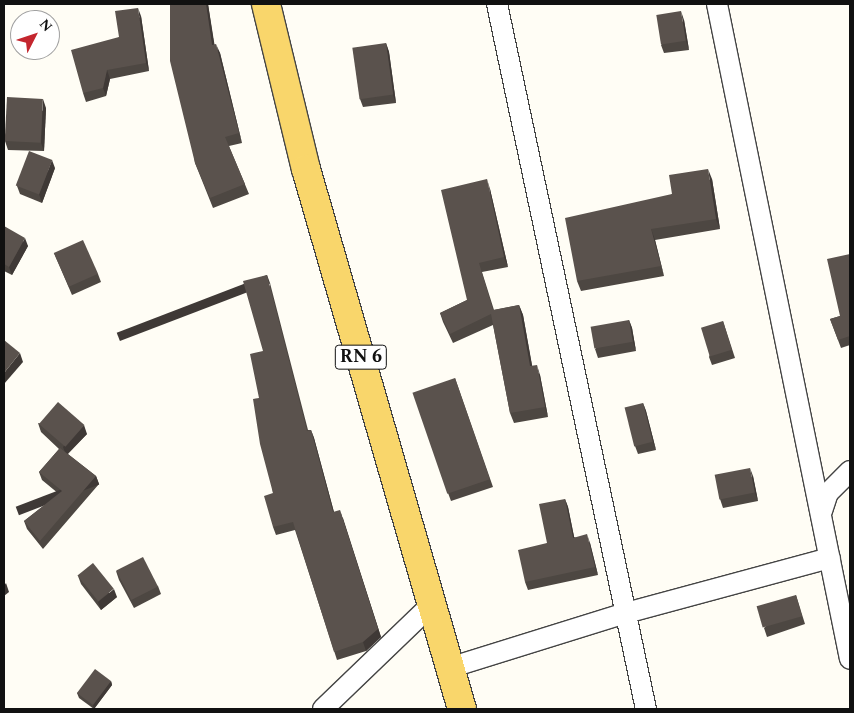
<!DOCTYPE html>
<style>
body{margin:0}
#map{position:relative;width:854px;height:713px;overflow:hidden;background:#fffdf5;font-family:Spectral,serif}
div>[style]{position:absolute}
.roads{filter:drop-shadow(1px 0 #444) drop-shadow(-1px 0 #444) drop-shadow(0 1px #444) drop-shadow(0 -1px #444)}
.street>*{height:20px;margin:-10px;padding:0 10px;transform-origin:10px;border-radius:10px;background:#fff}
.primary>*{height:28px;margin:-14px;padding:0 14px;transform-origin:14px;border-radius:14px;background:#f9d66b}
.wall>*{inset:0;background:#4d4742}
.shaded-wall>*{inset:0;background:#3f3936;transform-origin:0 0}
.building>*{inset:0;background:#5a524d;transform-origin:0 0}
span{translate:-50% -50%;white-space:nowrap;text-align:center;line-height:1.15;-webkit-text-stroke:5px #fff;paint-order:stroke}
.shield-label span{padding:1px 4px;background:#fff;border:1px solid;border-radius:4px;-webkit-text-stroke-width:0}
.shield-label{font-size:18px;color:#111;font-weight:700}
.frame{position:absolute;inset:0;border:5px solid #111;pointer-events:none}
.north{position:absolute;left:10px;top:10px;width:50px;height:50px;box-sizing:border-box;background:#fff;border:1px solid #a0a0a0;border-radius:50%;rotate:49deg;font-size:14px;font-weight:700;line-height:20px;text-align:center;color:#111}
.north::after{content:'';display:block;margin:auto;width:18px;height:22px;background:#c4262e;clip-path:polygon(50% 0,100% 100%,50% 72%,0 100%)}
</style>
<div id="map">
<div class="roads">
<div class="street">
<i style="left:497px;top:4px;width:721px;rotate:78.07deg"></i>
<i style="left:717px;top:4px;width:668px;rotate:78.52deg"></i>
<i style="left:822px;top:511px;width:19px;rotate:-72deg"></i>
<i style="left:828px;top:493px;width:31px;rotate:-45deg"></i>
<i style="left:449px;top:668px;width:185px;rotate:-17.3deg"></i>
<i style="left:626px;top:613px;width:211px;rotate:-15.1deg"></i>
<i style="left:323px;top:709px;width:150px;rotate:-43.9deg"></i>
</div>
<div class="primary">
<i style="left:266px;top:4px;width:170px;rotate:76.4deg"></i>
<i style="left:306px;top:169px;width:562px;rotate:73.89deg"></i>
</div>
</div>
<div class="wall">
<i style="clip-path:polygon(170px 4px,208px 4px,214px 44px,220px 53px,242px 143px,229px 146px,249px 194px,213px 208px,195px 163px)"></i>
<i style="clip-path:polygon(141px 16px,149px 71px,110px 79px,106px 96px,86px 102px,83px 93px,119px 37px)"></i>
<i style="clip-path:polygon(684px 20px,689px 50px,664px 53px,661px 45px)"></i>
<i style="clip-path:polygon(386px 43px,389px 52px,396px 103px,363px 107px,360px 99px)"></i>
<i style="clip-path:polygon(46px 108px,44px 151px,8px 150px,5px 141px)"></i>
<i style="clip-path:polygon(55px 168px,42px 203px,20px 194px,17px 186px)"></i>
<i style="clip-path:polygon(712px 179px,720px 229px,655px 240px,664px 276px,581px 291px,577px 281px,672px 194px)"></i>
<i style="clip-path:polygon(490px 189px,508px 267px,482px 272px,494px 310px,519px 305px,523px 315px,532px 366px,540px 375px,548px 417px,514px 423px,510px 413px,493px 325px,453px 343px,443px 322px,440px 313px,467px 300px)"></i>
<i style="clip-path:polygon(4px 226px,28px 246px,12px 275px,4px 271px)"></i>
<i style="clip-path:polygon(54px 253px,98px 274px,101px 282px,72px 295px)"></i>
<i style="clip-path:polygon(850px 254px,850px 345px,841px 348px,830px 319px,840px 316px)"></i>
<i style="clip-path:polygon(270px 283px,308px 430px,311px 430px,314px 438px,334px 512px,343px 518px,381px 637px,366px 651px,337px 660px,295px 530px,276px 535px,273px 527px,273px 493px,259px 398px,263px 351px)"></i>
<i style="clip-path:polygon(629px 320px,632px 328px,636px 351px,598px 358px,595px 349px)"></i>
<i style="clip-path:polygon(723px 321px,735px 358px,712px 365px,709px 357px)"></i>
<i style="clip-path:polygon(455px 378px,493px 487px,451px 501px,448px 493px)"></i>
<i style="clip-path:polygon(643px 403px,646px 411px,656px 450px,638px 454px,635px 446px)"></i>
<i style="clip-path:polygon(38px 423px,87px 434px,68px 454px,96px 476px,99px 484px,43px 549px,27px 529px,24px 521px,59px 494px,42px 480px,39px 472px,59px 449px,41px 432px)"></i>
<i style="clip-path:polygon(753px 476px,758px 501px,723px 508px,720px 499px)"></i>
<i style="clip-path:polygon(565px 499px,568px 507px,574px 537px,590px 543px,598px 575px,528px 590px,525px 582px,547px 543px)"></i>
<i style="clip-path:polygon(116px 571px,158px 586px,161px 594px,134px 608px,119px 580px)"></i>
<i style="clip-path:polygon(78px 576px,117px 597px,101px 610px,81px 584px)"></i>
<i style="clip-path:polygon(796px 595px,805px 624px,767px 637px,764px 628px)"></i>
<i style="clip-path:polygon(111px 681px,112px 685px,94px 709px,79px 698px,77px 693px)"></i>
</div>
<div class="shaded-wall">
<i style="clip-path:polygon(206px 4px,208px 4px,216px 54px,212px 45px)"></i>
<i style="clip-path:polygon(138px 8px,141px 16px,149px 71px,146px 63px)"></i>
<i style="clip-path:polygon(681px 11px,684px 20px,689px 50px,686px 41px)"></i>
<i style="clip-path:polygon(386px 43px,389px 52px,396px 103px,393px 95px)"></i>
<i style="clip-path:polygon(216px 44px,220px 53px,242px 143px,239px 133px)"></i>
<i style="clip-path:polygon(107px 70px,110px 79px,106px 96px,103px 88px)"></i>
<i style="clip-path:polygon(43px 99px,46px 108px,44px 151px,41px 143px)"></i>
<i style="clip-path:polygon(52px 160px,55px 168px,42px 203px,39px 194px)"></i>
<i style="clip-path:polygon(708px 169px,712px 179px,720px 229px,716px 219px)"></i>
<i style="clip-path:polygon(487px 179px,490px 189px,508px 267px,504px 257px)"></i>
<i style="clip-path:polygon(651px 229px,655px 240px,664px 276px,661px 266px)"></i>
<i style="clip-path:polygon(25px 238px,28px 246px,12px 275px,9px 267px)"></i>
<i style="left:267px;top:275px;width:9px;height:161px;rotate:69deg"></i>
<i style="clip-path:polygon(519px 305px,523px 315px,534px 376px,530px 366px)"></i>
<i style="clip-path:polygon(629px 320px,632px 328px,636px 351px,633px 342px)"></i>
<i style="clip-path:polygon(20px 353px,23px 362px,4px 384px,4px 373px)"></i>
<i style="clip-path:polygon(537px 365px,540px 375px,548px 417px,545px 407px)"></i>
<i style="clip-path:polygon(643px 403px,646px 411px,656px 450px,653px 442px)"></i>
<i style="clip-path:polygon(84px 425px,87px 434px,66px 455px,63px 447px)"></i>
<i style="clip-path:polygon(311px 430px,314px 438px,336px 520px,333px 512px)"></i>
<i style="clip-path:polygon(750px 468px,753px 476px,758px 501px,755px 493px)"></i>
<i style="left:96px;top:476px;width:9px;height:86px;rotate:69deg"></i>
<i style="clip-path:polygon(565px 499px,568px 507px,576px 546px,573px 538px)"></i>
<i style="clip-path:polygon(340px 510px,381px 637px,366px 651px,363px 642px)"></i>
<i style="clip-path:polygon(587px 534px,590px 543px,598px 575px,595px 567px)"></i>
<i style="clip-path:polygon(6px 583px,9px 592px,4px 596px,4px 586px)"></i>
<i style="clip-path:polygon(114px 589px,117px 597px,101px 610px,98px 602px)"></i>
<i style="clip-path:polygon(111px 681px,112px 685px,94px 709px,93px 705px)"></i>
</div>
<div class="building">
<i style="clip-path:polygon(170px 4px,206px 4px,212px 45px,216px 44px,239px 133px,225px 137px,245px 184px,210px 198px,195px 163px,170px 61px)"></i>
<i style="clip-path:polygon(138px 8px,146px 63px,107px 70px,103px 88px,83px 93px,71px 50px,119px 37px,115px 11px)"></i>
<i style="left:681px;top:11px;width:30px;height:25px;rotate:81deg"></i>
<i style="left:386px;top:43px;width:52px;height:34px;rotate:82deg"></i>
<i style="left:7px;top:97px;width:36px;height:44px;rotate:3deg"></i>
<i style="left:29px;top:151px;width:25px;height:37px;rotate:21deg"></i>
<i style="clip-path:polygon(708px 169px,716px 219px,651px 229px,661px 266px,577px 281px,565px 218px,672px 194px,669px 175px)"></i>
<i style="clip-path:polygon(487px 179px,504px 257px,479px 263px,493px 310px,519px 305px,530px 366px,537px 365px,545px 407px,510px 413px,491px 314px,450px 334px,440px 313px,467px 300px,441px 190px)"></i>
<i style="clip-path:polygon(4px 226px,25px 238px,9px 267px,4px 264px)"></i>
<i style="left:83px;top:240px;width:37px;height:32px;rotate:66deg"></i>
<i style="clip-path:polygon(850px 254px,850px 336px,838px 340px,830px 319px,840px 316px,827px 259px)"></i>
<i style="clip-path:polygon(267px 275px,307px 431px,311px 430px,333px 512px,340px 510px,378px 629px,363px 642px,334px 652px,293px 522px,273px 527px,264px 496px,273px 493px,260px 444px,253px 399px,259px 398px,250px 354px,263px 351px,243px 281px)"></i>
<i style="left:629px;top:320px;width:22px;height:39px;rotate:80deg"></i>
<i style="left:723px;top:321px;width:30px;height:23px;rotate:73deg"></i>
<i style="clip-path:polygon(4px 340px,20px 353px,4px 373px)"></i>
<i style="left:455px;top:378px;width:107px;height:45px;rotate:71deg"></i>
<i style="left:58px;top:402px;width:35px;height:29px;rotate:41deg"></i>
<i style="left:643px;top:403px;width:40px;height:19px;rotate:76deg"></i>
<i style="clip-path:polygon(60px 448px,96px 476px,40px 541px,24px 521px,62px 491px,39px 472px)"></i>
<i style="left:750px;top:468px;width:25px;height:36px;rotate:79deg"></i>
<i style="clip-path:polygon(565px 499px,573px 538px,587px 534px,595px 567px,525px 582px,518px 550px,547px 543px,539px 504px)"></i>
<i style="left:143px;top:557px;width:33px;height:30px;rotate:63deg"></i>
<i style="left:93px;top:563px;width:33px;height:20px;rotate:51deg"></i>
<i style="left:796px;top:595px;width:22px;height:41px;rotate:74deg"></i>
<i style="left:95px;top:669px;width:20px;height:30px;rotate:37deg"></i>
</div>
<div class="shield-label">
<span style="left:361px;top:357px">RN 6</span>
</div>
<div class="frame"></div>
<div class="north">N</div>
</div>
